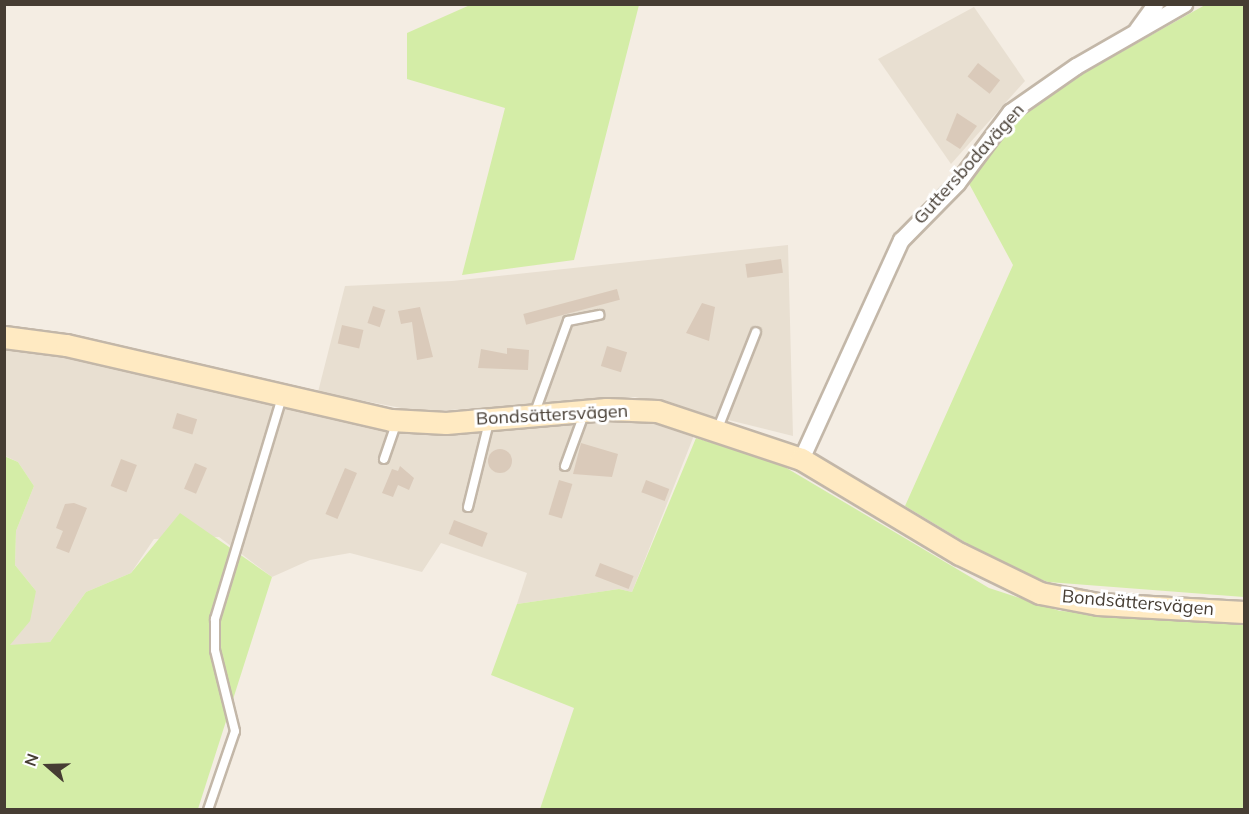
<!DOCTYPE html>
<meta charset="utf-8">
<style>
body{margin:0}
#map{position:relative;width:1249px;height:814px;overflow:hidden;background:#f4ede3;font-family:Mulish,sans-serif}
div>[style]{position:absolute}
.residential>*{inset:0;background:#e8dfd1}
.green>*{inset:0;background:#d4eda7}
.building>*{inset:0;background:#dacaba;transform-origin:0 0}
.round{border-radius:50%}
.roads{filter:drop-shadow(2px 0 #c3b7a8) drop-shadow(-2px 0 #c3b7a8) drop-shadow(0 2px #c3b7a8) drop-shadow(0 -2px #c3b7a8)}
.lane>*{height:8px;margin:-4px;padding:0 4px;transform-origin:4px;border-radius:4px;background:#fff}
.street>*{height:15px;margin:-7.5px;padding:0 7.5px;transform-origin:7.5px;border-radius:7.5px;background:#fff}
.secondary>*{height:21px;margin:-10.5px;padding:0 10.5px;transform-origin:10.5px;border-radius:10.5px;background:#ffeac2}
span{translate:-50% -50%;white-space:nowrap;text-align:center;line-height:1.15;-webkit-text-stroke:6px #fff;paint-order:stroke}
.street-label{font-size:18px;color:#463d33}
.frame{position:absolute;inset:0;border:6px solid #463d33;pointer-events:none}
.north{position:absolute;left:18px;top:736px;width:60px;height:60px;-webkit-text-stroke:4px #fff;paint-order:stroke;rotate:290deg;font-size:16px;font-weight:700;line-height:24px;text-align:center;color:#463d33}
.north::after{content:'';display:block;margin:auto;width:21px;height:27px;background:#463d33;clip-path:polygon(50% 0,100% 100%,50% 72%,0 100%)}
</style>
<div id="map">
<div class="residential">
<i style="clip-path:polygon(974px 7px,1025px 81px,951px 164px,878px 59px)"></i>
<i style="clip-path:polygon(788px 245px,793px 436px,635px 397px,422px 412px,318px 392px,345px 286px,452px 281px)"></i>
<i style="clip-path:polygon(6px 343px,345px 420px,378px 425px,631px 415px,694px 431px,693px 438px,632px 592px,619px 589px,517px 604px,527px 573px,441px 543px,422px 572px,350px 553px,310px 560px,272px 577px,219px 537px,154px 539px,131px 573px,86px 592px,50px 642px,9px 646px,36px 591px,15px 565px,16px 531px,34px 486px,18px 462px,5px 456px)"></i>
</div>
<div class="green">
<i style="clip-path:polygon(470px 5px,639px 5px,574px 260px,462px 275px,505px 108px,407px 79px,407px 33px)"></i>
<i style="clip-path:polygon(1205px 5px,1244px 5px,1244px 597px,1048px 582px,1003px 565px,905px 506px,1013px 265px,966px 178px,1039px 98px)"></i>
<i style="clip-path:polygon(696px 438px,778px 463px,989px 588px,1060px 611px,1244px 620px,1244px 809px,540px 809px,574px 708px,491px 675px,517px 604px,619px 589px,632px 592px)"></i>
<i style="clip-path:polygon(4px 456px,18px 462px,34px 486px,16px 531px,15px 565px,36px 591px,30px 621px,10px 645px,50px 642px,86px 592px,131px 573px,180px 513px,272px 577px,198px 809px,5px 809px)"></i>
</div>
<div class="building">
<i style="left:978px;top:63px;width:28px;height:17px;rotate:38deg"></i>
<i style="clip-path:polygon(957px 113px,977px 126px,960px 149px,946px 140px)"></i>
<i style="left:781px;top:259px;width:14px;height:36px;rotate:82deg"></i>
<i style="left:617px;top:289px;width:11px;height:97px;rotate:75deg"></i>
<i style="clip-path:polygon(702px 303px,715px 307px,709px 341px,686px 333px)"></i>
<i style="left:373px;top:306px;width:13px;height:18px;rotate:18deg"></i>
<i style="clip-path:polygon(420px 307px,433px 357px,417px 360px,412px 322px,401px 324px,398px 311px)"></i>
<i style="left:342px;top:325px;width:22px;height:19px;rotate:13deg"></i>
<i style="left:607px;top:346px;width:21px;height:21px;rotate:17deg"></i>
<i style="clip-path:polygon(507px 348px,529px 350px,528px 370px,478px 368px,481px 349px,507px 354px)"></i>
<i style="left:177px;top:413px;width:21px;height:16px;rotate:17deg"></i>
<i style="clip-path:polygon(581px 443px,618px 454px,612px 477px,573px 474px)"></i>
<i class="round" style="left:488px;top:449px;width:24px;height:24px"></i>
<i style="left:121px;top:459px;width:17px;height:29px;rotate:21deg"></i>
<i style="left:195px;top:463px;width:13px;height:28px;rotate:23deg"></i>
<i style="clip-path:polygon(400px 466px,414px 478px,409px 490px,398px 485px,393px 497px,382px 493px,392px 469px,398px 471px)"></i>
<i style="left:345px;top:468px;width:13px;height:50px;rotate:23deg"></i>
<i style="left:559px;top:480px;width:14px;height:36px;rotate:17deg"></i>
<i style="left:646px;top:480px;width:25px;height:13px;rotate:21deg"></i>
<i style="clip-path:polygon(74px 503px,87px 508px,69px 553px,56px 548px,63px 531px,56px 528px,65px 504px)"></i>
<i style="left:454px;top:520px;width:36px;height:15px;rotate:21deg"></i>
<i style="left:600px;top:563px;width:36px;height:14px;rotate:21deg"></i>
</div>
<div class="roads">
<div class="lane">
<i style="left:535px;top:412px;width:97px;rotate:-70.1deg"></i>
<i style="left:568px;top:321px;width:32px;rotate:-11deg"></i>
<i style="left:718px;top:428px;width:103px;rotate:-68.4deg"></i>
<i style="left:384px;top:459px;width:39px;rotate:-71deg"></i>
<i style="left:565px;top:466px;width:55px;rotate:-69.9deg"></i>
<i style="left:468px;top:507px;width:88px;rotate:-76.1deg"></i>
<i style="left:208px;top:810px;width:83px;rotate:-71.1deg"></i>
<i style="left:235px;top:731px;width:83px;rotate:-103.9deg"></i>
<i style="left:215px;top:650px;width:31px;rotate:-90deg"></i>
<i style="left:215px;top:619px;width:232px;rotate:-73.2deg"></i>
</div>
<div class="street">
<i style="left:1137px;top:29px;width:31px;rotate:-54deg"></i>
<i style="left:801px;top:459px;width:241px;rotate:-65.5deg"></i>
<i style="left:901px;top:240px;width:80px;rotate:-45.5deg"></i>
<i style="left:957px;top:183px;width:89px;rotate:-53.3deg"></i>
<i style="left:1010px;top:112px;width:80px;rotate:-34.9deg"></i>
<i style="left:1076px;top:66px;width:125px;rotate:-29.9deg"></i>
</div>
<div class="secondary">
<i style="left:4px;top:337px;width:63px;rotate:7.4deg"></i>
<i style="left:66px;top:345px;width:334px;rotate:13deg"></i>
<i style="left:391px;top:420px;width:55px;rotate:3.1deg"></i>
<i style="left:446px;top:423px;width:161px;rotate:-5deg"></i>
<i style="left:606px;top:409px;width:51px;rotate:2.2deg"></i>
<i style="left:657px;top:411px;width:152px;rotate:18.4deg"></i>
<i style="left:801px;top:459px;width:185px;rotate:30.9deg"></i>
<i style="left:960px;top:554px;width:89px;rotate:26deg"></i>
<i style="left:1040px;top:593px;width:59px;rotate:10.7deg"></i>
<i style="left:1098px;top:604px;width:146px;rotate:3.1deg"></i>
</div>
</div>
<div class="street-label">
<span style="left:969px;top:164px;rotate:-48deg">Guttersbodavägen</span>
<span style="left:552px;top:415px;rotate:-3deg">Bondsättersvägen</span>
<span style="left:1138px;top:603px;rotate:5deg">Bondsättersvägen</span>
</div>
<div class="frame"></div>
<div class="north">N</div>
</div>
